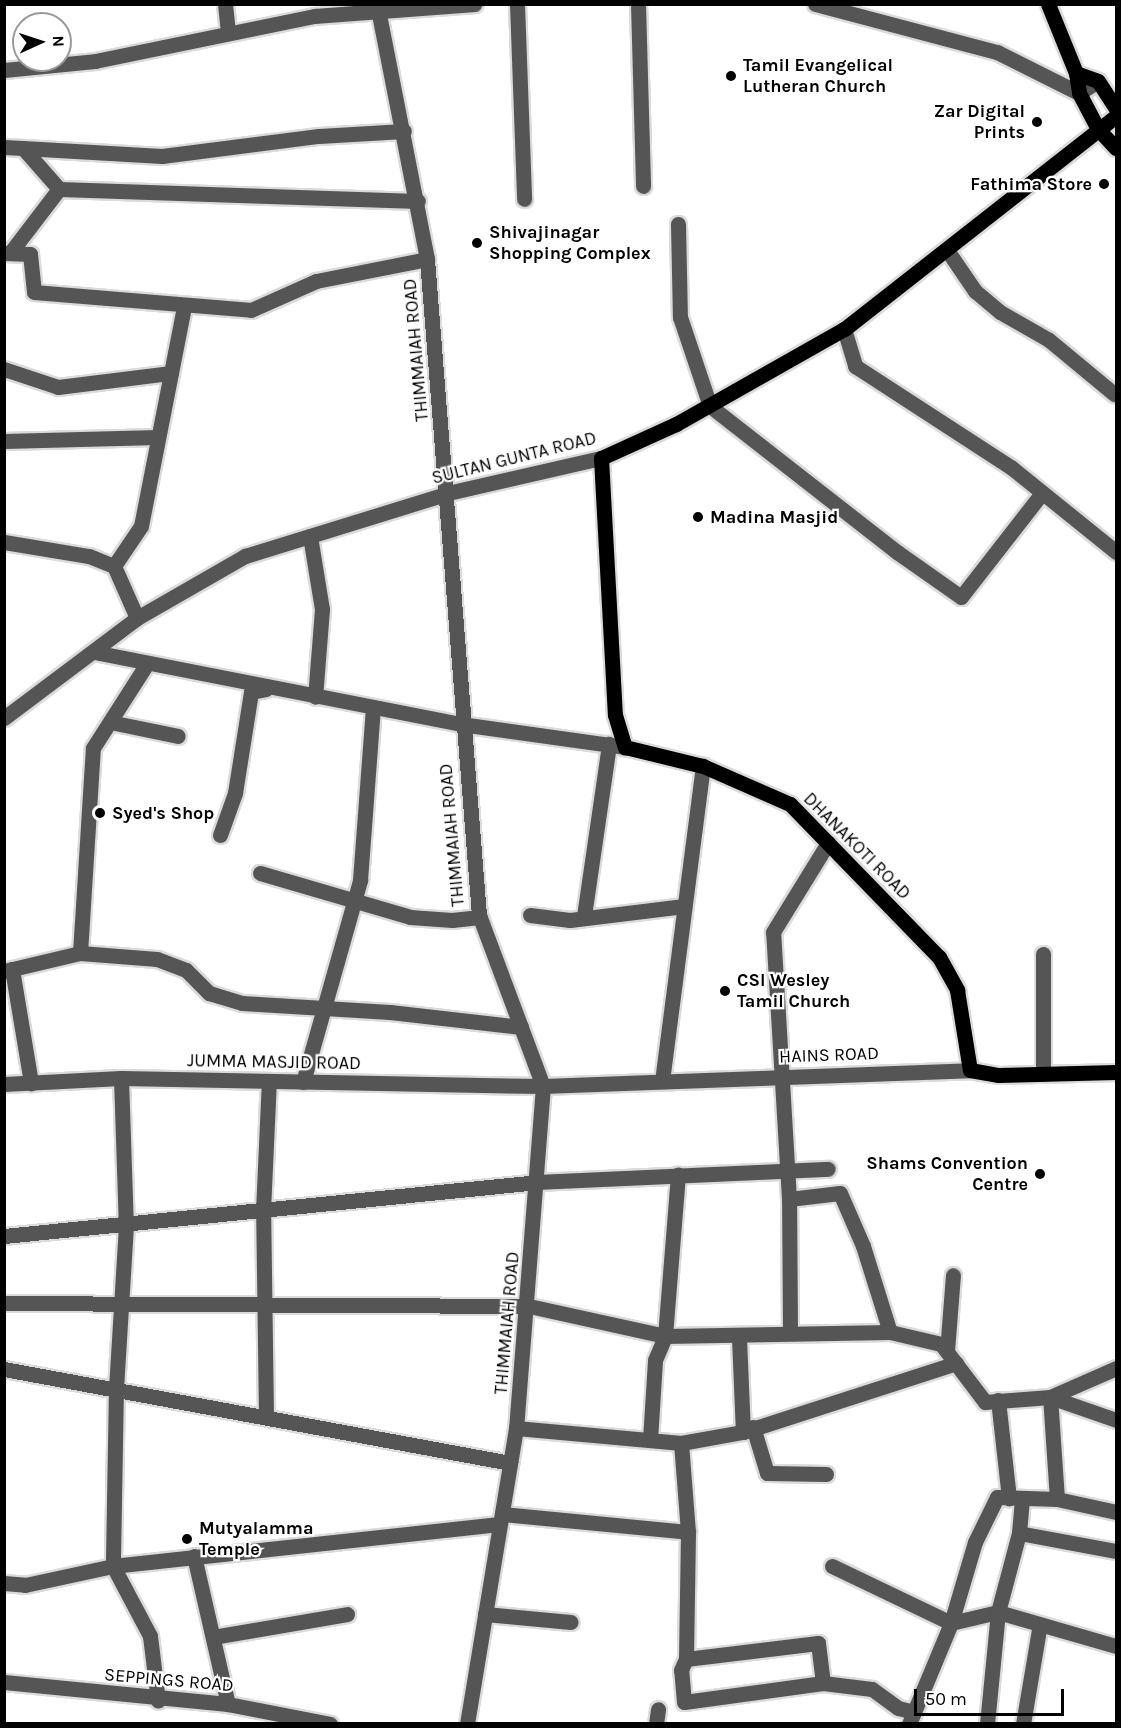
<!DOCTYPE html>
<style>
body{margin:0}
#map{position:relative;width:1121px;height:1728px;overflow:hidden;background:#fff;font-family:Karla,sans-serif}
div>[style]{position:absolute}
.roads{filter:drop-shadow(2px 0 #dbdbdb) drop-shadow(-2px 0 #dbdbdb) drop-shadow(0 2px #dbdbdb) drop-shadow(0 -2px #dbdbdb)}
.minor>*{height:15px;margin:-7.5px;padding:0 7.5px;transform-origin:7.5px;border-radius:7.5px;background:#555}
.major>*{height:15px;margin:-7.5px;padding:0 7.5px;transform-origin:7.5px;border-radius:7.5px;background:#000}
.dots>*{width:16px;height:16px;translate:-50% -50%;box-sizing:border-box;border:3px solid #fff;border-radius:50%}
span{translate:-50% -50%;white-space:nowrap;text-align:center;line-height:1.15;-webkit-text-stroke:4.5px #fff;paint-order:stroke}
.poi-label{font-size:18px;color:#000;font-weight:700}
.left{translate:0 -50%;text-align:left}
.right{translate:-100% -50%;text-align:right}
.street-label{font-size:18px;color:#000}
.frame{position:absolute;inset:0;border:6px solid #000;pointer-events:none}
.north{position:absolute;left:12px;top:12px;width:60px;height:60px;box-sizing:border-box;background:#fff;border:2px solid #999;border-radius:50%;rotate:87deg;font-size:16px;font-weight:700;line-height:24px;text-align:center;color:#000}
.north::after{content:'';display:block;margin:auto;width:21px;height:27px;background:#000;clip-path:polygon(50% 0,100% 100%,50% 72%,0 100%)}
.scale{position:absolute;left:914px;top:1689px;width:150px;height:27px;box-sizing:border-box;border:3px solid #000;border-top:0;padding-left:8px;font-size:18px;line-height:21px;white-space:nowrap;color:#000;-webkit-text-stroke:4px #fff;paint-order:stroke}
</style>
<div id="map">
<div class="roads">
<div class="minor">
<i style="left:225px;top:4px;width:28px;rotate:84deg"></i>
<i style="left:377px;top:4px;width:260px;rotate:78.9deg"></i>
<i style="left:427px;top:259px;width:658px;rotate:85.47deg"></i>
<i style="left:479px;top:915px;width:183px;rotate:69.5deg"></i>
<i style="left:543px;top:1086px;width:343px;rotate:94.5deg"></i>
<i style="left:516px;top:1428px;width:300px;rotate:99.4deg"></i>
<i style="left:517px;top:4px;width:195px;rotate:87.9deg"></i>
<i style="left:638px;top:4px;width:182px;rotate:88.4deg"></i>
<i style="left:815px;top:4px;width:188px;rotate:14.8deg"></i>
<i style="left:997px;top:52px;width:92px;rotate:26.6deg"></i>
<i style="left:1079px;top:93px;width:22px;rotate:-32deg"></i>
<i style="left:4px;top:70px;width:91px;rotate:-5.6deg"></i>
<i style="left:95px;top:61px;width:225px;rotate:-11.6deg"></i>
<i style="left:315px;top:16px;width:160px;rotate:-4.3deg"></i>
<i style="left:4px;top:147px;width:19px;rotate:3deg"></i>
<i style="left:23px;top:148px;width:55px;rotate:48.7deg"></i>
<i style="left:59px;top:189px;width:359px;rotate:1.9deg"></i>
<i style="left:23px;top:148px;width:139px;rotate:3.3deg"></i>
<i style="left:162px;top:156px;width:158px;rotate:-7.3deg"></i>
<i style="left:319px;top:136px;width:85px;rotate:-3.4deg"></i>
<i style="left:678px;top:224px;width:93px;rotate:88.8deg"></i>
<i style="left:680px;top:317px;width:94px;rotate:71.4deg"></i>
<i style="left:710px;top:406px;width:237px;rotate:38deg"></i>
<i style="left:897px;top:552px;width:78px;rotate:35.1deg"></i>
<i style="left:961px;top:597px;width:132px;rotate:-52.1deg"></i>
<i style="left:947px;top:250px;width:50px;rotate:55.7deg"></i>
<i style="left:975px;top:291px;width:33px;rotate:40deg"></i>
<i style="left:1000px;top:312px;width:56px;rotate:29.7deg"></i>
<i style="left:1049px;top:340px;width:85px;rotate:39.7deg"></i>
<i style="left:4px;top:253px;width:26px;rotate:2deg"></i>
<i style="left:30px;top:254px;width:38px;rotate:84deg"></i>
<i style="left:34px;top:292px;width:218px;rotate:4.7deg"></i>
<i style="left:251px;top:310px;width:71px;rotate:-24deg"></i>
<i style="left:316px;top:281px;width:113px;rotate:-11.2deg"></i>
<i style="left:10px;top:253px;width:81px;rotate:-52.6deg"></i>
<i style="left:844px;top:329px;width:39px;rotate:73deg"></i>
<i style="left:855px;top:366px;width:187px;rotate:33deg"></i>
<i style="left:1012px;top:468px;width:134px;rotate:38.9deg"></i>
<i style="left:4px;top:369px;width:57px;rotate:18.4deg"></i>
<i style="left:58px;top:387px;width:114px;rotate:-7.1deg"></i>
<i style="left:4px;top:441px;width:154px;rotate:-1.5deg"></i>
<i style="left:310px;top:536px;width:74px;rotate:80.7deg"></i>
<i style="left:322px;top:609px;width:88px;rotate:94.5deg"></i>
<i style="left:4px;top:542px;width:86px;rotate:9.4deg"></i>
<i style="left:89px;top:556px;width:27px;rotate:22deg"></i>
<i style="left:114px;top:566px;width:57px;rotate:66.1deg"></i>
<i style="left:114px;top:566px;width:48px;rotate:-56deg"></i>
<i style="left:141px;top:526px;width:223px;rotate:-78.9deg"></i>
<i style="left:94px;top:652px;width:374px;rotate:11.1deg"></i>
<i style="left:461px;top:724px;width:166px;rotate:8deg"></i>
<i style="left:4px;top:718px;width:166px;rotate:-36.9deg"></i>
<i style="left:137px;top:618px;width:125px;rotate:-29.9deg"></i>
<i style="left:245px;top:556px;width:213px;rotate:-17.2deg"></i>
<i style="left:448px;top:493px;width:157px;rotate:-12.9deg"></i>
<i style="left:110px;top:722px;width:69px;rotate:11.6deg"></i>
<i style="left:220px;top:835px;width:45px;rotate:-70.3deg"></i>
<i style="left:235px;top:793px;width:102px;rotate:-81deg"></i>
<i style="left:251px;top:692px;width:15px;rotate:-11deg"></i>
<i style="left:260px;top:873px;width:156px;rotate:16.3deg"></i>
<i style="left:410px;top:917px;width:42px;rotate:4.1deg"></i>
<i style="left:452px;top:920px;width:28px;rotate:-6deg"></i>
<i style="left:530px;top:915px;width:40px;rotate:7.1deg"></i>
<i style="left:570px;top:920px;width:115px;rotate:-7deg"></i>
<i style="left:584px;top:916px;width:174px;rotate:-81.7deg"></i>
<i style="left:80px;top:953px;width:205px;rotate:-86.4deg"></i>
<i style="left:93px;top:748px;width:98px;rotate:-57.4deg"></i>
<i style="left:1043px;top:954px;width:120px;rotate:90deg"></i>
<i style="left:12px;top:969px;width:116px;rotate:80.5deg"></i>
<i style="left:4px;top:971px;width:78px;rotate:-13.3deg"></i>
<i style="left:80px;top:953px;width:77px;rotate:4.5deg"></i>
<i style="left:157px;top:959px;width:31px;rotate:21deg"></i>
<i style="left:186px;top:970px;width:33px;rotate:45deg"></i>
<i style="left:209px;top:993px;width:34px;rotate:17deg"></i>
<i style="left:242px;top:1003px;width:148px;rotate:3.5deg"></i>
<i style="left:390px;top:1012px;width:132px;rotate:6.5deg"></i>
<i style="left:121px;top:1078px;width:147px;rotate:88.1deg"></i>
<i style="left:126px;top:1225px;width:162px;rotate:93.5deg"></i>
<i style="left:116px;top:1387px;width:179px;rotate:91deg"></i>
<i style="left:113px;top:1566px;width:79px;rotate:62.1deg"></i>
<i style="left:150px;top:1636px;width:65px;rotate:83deg"></i>
<i style="left:662px;top:1081px;width:318px;rotate:-82.6deg"></i>
<i style="left:303px;top:1082px;width:210px;rotate:-74.2deg"></i>
<i style="left:360px;top:880px;width:173px;rotate:-85.7deg"></i>
<i style="left:4px;top:1084px;width:117px;rotate:-2.9deg"></i>
<i style="left:121px;top:1078px;width:422px;rotate:1.1deg"></i>
<i style="left:543px;top:1086px;width:427px;rotate:-2.1deg"></i>
<i style="left:789px;top:1199px;width:51px;rotate:-6.7deg"></i>
<i style="left:840px;top:1193px;width:58px;rotate:66.5deg"></i>
<i style="left:863px;top:1246px;width:90px;rotate:72.6deg"></i>
<i style="left:4px;top:1236px;width:537px;rotate:-5.77deg"></i>
<i style="left:538px;top:1182px;width:290px;rotate:-2.6deg"></i>
<i style="left:4px;top:1303px;width:525px;rotate:0.33deg"></i>
<i style="left:529px;top:1306px;width:139px;rotate:12.4deg"></i>
<i style="left:665px;top:1336px;width:225px;rotate:-1deg"></i>
<i style="left:890px;top:1332px;width:52px;rotate:13.2deg"></i>
<i style="left:941px;top:1344px;width:73px;rotate:52.8deg"></i>
<i style="left:985px;top:1402px;width:65px;rotate:-4.4deg"></i>
<i style="left:1050px;top:1397px;width:70px;rotate:19.2deg"></i>
<i style="left:790px;top:1332px;width:133px;rotate:-90.4deg"></i>
<i style="left:789px;top:1199px;width:267px;rotate:-93.4deg"></i>
<i style="left:773px;top:932px;width:105px;rotate:-58.3deg"></i>
<i style="left:739px;top:1338px;width:94px;rotate:87.6deg"></i>
<i style="left:947px;top:1351px;width:76px;rotate:-85.5deg"></i>
<i style="left:4px;top:1369px;width:515px;rotate:10.52deg"></i>
<i style="left:998px;top:1400px;width:99px;rotate:83.6deg"></i>
<i style="left:266px;top:1416px;width:205px;rotate:-90.8deg"></i>
<i style="left:263px;top:1211px;width:130px;rotate:-87.4deg"></i>
<i style="left:753px;top:1427px;width:48px;rotate:73.1deg"></i>
<i style="left:767px;top:1473px;width:59px;rotate:1deg"></i>
<i style="left:516px;top:1428px;width:166px;rotate:5.2deg"></i>
<i style="left:681px;top:1443px;width:63px;rotate:-10.1deg"></i>
<i style="left:743px;top:1432px;width:224px;rotate:-17.9deg"></i>
<i style="left:650px;top:1440px;width:80px;rotate:-86.4deg"></i>
<i style="left:655px;top:1360px;width:26px;rotate:-67deg"></i>
<i style="left:665px;top:1336px;width:162px;rotate:-85.4deg"></i>
<i style="left:681px;top:1443px;width:89px;rotate:85.5deg"></i>
<i style="left:1057px;top:1499px;width:102px;rotate:-93.9deg"></i>
<i style="left:1050px;top:1397px;width:72px;rotate:-23.7deg"></i>
<i style="left:502px;top:1514px;width:187px;rotate:5.5deg"></i>
<i style="left:688px;top:1532px;width:127px;rotate:90.9deg"></i>
<i style="left:686px;top:1659px;width:133px;rotate:-6.9deg"></i>
<i style="left:818px;top:1643px;width:40px;rotate:82.9deg"></i>
<i style="left:823px;top:1683px;width:140px;rotate:172.2deg"></i>
<i style="left:684px;top:1702px;width:32px;rotate:-95deg"></i>
<i style="left:681px;top:1670px;width:12px;rotate:-66deg"></i>
<i style="left:1019px;top:1533px;width:99px;rotate:10.5deg"></i>
<i style="left:194px;top:1556px;width:152px;rotate:77.1deg"></i>
<i style="left:832px;top:1566px;width:132px;rotate:25.6deg"></i>
<i style="left:951px;top:1623px;width:84px;rotate:-73.5deg"></i>
<i style="left:975px;top:1542px;width:50px;rotate:-63.9deg"></i>
<i style="left:997px;top:1497px;width:60px;rotate:1.9deg"></i>
<i style="left:1057px;top:1499px;width:60px;rotate:12.4deg"></i>
<i style="left:4px;top:1583px;width:21px;rotate:5deg"></i>
<i style="left:25px;top:1585px;width:90px;rotate:-12.2deg"></i>
<i style="left:113px;top:1566px;width:388px;rotate:-6.2deg"></i>
<i style="left:485px;top:1614px;width:86px;rotate:5.3deg"></i>
<i style="left:213px;top:1637px;width:136px;rotate:-9.7deg"></i>
<i style="left:4px;top:1682px;width:225px;rotate:5.6deg"></i>
<i style="left:228px;top:1704px;width:104px;rotate:11.1deg"></i>
<i style="left:823px;top:1683px;width:49px;rotate:7deg"></i>
<i style="left:872px;top:1689px;width:32px;rotate:36deg"></i>
<i style="left:898px;top:1708px;width:16px;rotate:14deg"></i>
<i style="left:656px;top:1724px;width:15px;rotate:-82deg"></i>
<i style="left:909px;top:1724px;width:109px;rotate:-67.4deg"></i>
<i style="left:951px;top:1623px;width:48px;rotate:-13.2deg"></i>
<i style="left:998px;top:1612px;width:123px;rotate:16.1deg"></i>
<i style="left:987px;top:1724px;width:113px;rotate:-84.4deg"></i>
<i style="left:998px;top:1612px;width:82px;rotate:-75.1deg"></i>
<i style="left:1019px;top:1533px;width:34px;rotate:-85deg"></i>
<i style="left:1023px;top:1724px;width:101px;rotate:-80.4deg"></i>
</div>
<div class="major">
<i style="left:1048px;top:4px;width:74px;rotate:67.9deg"></i>
<i style="left:1076px;top:73px;width:20px;rotate:81deg"></i>
<i style="left:1079px;top:93px;width:41px;rotate:62.2deg"></i>
<i style="left:1098px;top:129px;width:26px;rotate:47deg"></i>
<i style="left:1076px;top:73px;width:23px;rotate:20deg"></i>
<i style="left:1098px;top:81px;width:33px;rotate:57deg"></i>
<i style="left:1116px;top:116px;width:345px;rotate:141.9deg"></i>
<i style="left:844px;top:329px;width:193px;rotate:150.5deg"></i>
<i style="left:676px;top:424px;width:82px;rotate:155.6deg"></i>
<i style="left:601px;top:458px;width:257px;rotate:86.9deg"></i>
<i style="left:615px;top:715px;width:34px;rotate:73deg"></i>
<i style="left:625px;top:747px;width:80px;rotate:13.7deg"></i>
<i style="left:703px;top:766px;width:95px;rotate:23.6deg"></i>
<i style="left:790px;top:804px;width:214px;rotate:45.8deg"></i>
<i style="left:939px;top:957px;width:38px;rotate:61deg"></i>
<i style="left:957px;top:990px;width:81px;rotate:80.8deg"></i>
<i style="left:970px;top:1070px;width:29px;rotate:10deg"></i>
<i style="left:999px;top:1075px;width:117px;rotate:-1.5deg"></i>
</div>
</div>
<div class="dots">
<i style="left:731px;top:76px;background:#000"></i>
<i style="left:1037px;top:122px;background:#000"></i>
<i style="left:1104px;top:184px;background:#000"></i>
<i style="left:477px;top:243px;background:#000"></i>
<i style="left:698px;top:517px;background:#000"></i>
<i style="left:100px;top:813px;background:#000"></i>
<i style="left:725px;top:991px;background:#000"></i>
<i style="left:1040px;top:1174px;background:#000"></i>
<i style="left:187px;top:1539px;background:#000"></i>
</div>
<div class="poi-label">
<span class="left" style="left:743px;top:76px">Tamil Evangelical<br>Lutheran Church</span>
<span class="right" style="left:1025px;top:122px">Zar Digital<br>Prints</span>
<span class="right" style="left:1092px;top:184px">Fathima Store</span>
<span class="left" style="left:489px;top:243px">Shivajinagar<br>Shopping Complex</span>
<span class="left" style="left:710px;top:517px">Madina Masjid</span>
<span class="left" style="left:112px;top:813px">Syed's Shop</span>
<span class="left" style="left:737px;top:991px">CSI Wesley<br>Tamil Church</span>
<span class="right" style="left:1028px;top:1174px">Shams Convention<br>Centre</span>
<span class="left" style="left:199px;top:1539px">Mutyalamma<br>Temple</span>
</div>
<div class="street-label">
<span style="left:416px;top:350px;rotate:-95deg">THIMMAIAH ROAD</span>
<span style="left:514px;top:458px;rotate:-14deg">SULTAN GUNTA ROAD</span>
<span style="left:452px;top:835px;rotate:-95deg">THIMMAIAH ROAD</span>
<span style="left:857px;top:846px;rotate:45deg">DHANAKOTI ROAD</span>
<span style="left:829px;top:1055px;rotate:-2deg">HAINS ROAD</span>
<span style="left:274px;top:1062px;rotate:1deg">JUMMA MASJID ROAD</span>
<span style="left:507px;top:1323px;rotate:-85deg">THIMMAIAH ROAD</span>
<span style="left:169px;top:1680px;rotate:5deg">SEPPINGS ROAD</span>
</div>
<div class="frame"></div>
<div class="north">N</div>
<div class="scale">50 m</div>
</div>
